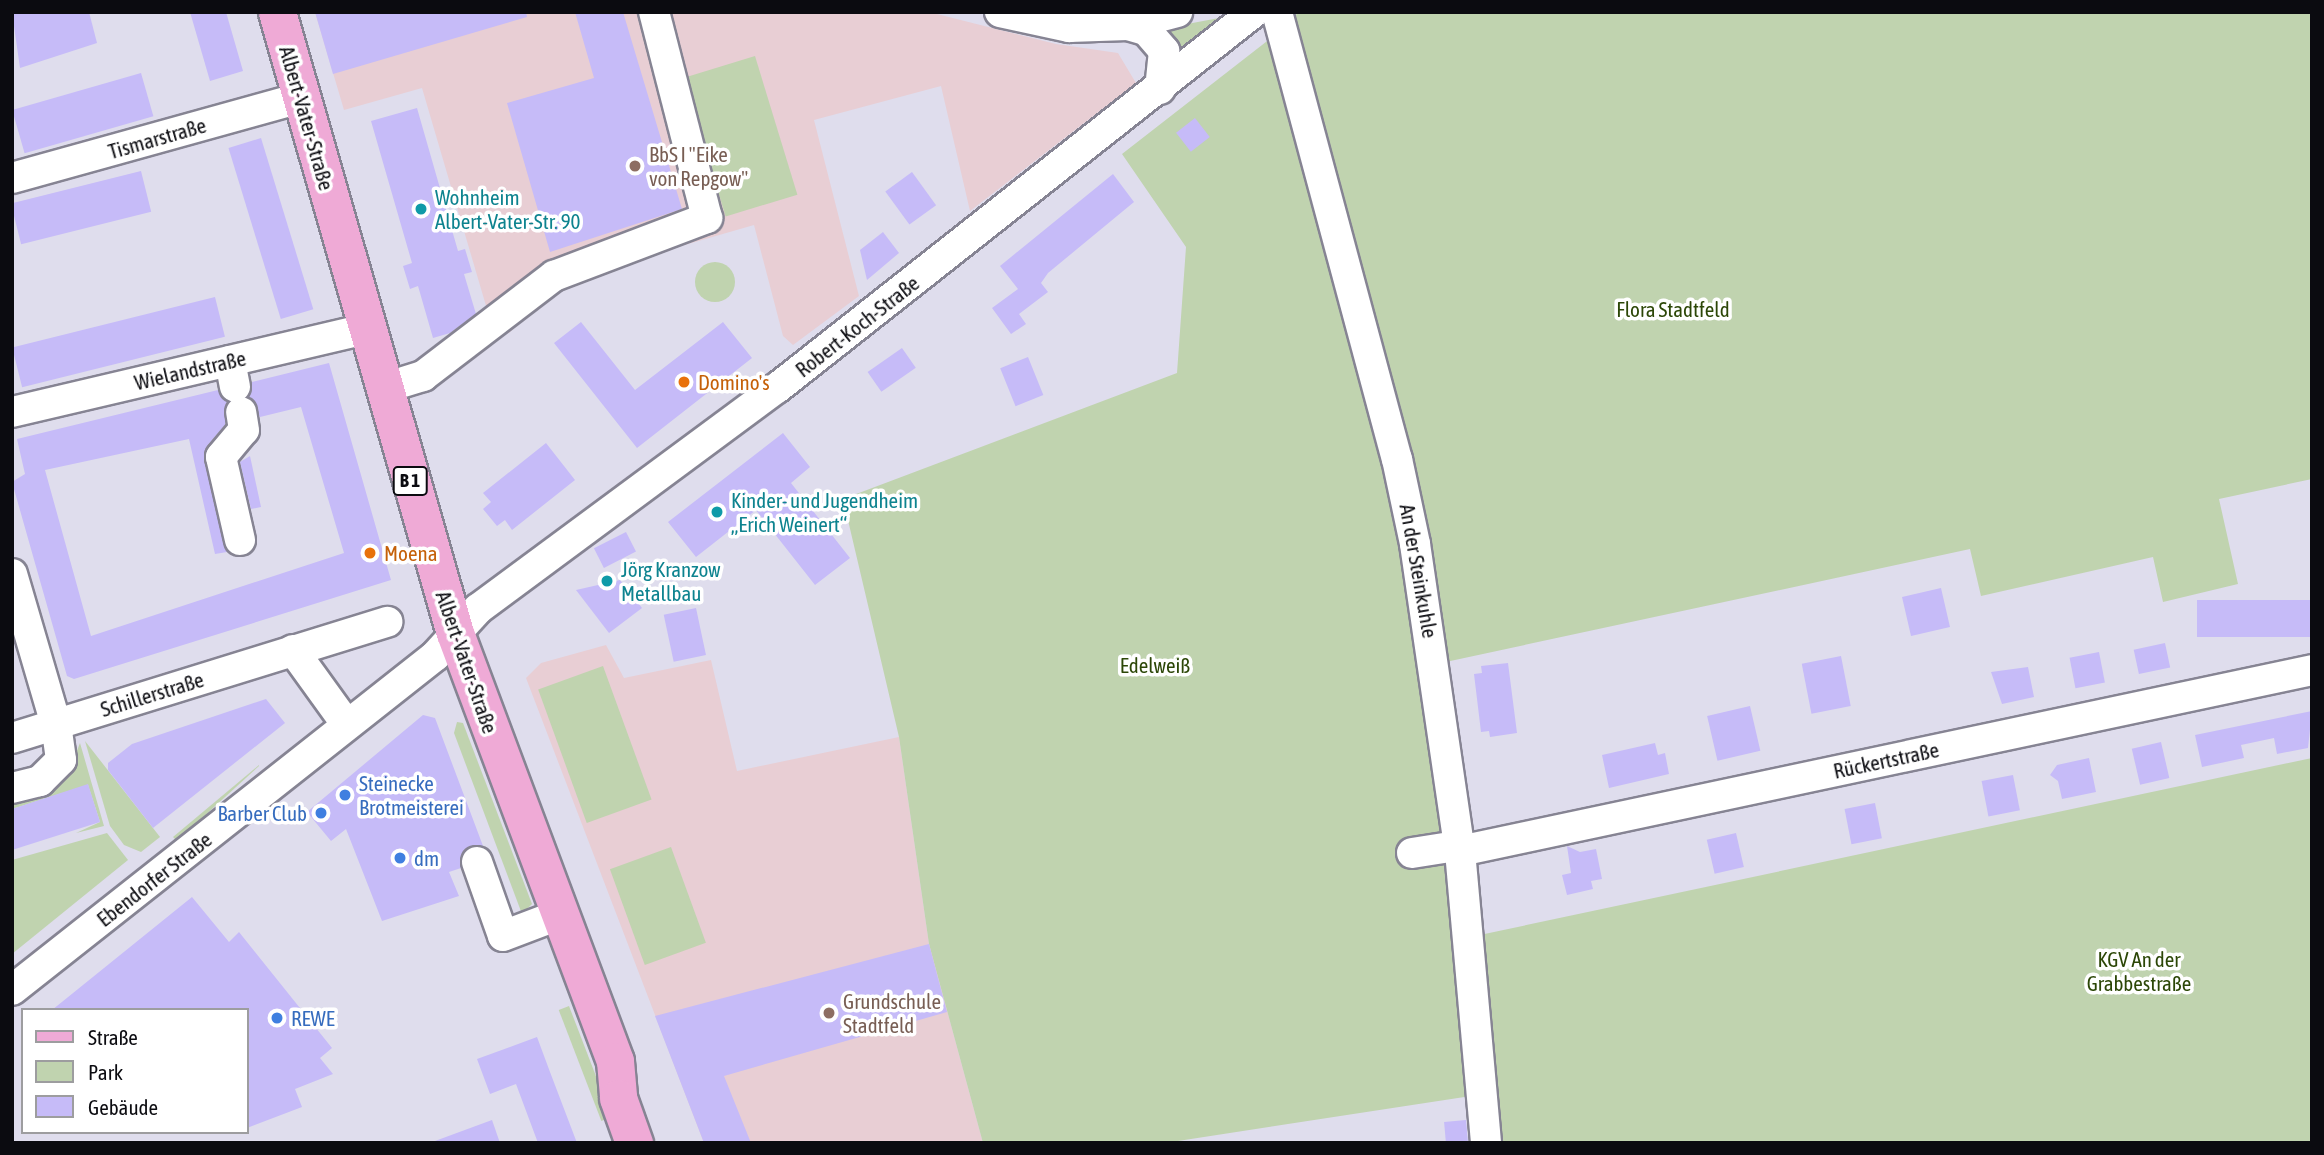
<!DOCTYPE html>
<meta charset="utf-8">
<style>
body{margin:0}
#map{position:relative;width:2324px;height:1155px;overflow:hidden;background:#dfdded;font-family:"Asap Condensed",sans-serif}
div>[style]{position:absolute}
.education>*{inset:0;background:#e8ced4}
.green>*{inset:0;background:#c0d3af;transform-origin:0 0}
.round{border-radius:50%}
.building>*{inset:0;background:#c6bbf8;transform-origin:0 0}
.roads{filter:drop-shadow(2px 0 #868493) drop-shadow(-2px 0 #868493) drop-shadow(0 2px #868493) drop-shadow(0 -2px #868493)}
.minor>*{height:30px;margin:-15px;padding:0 15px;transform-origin:15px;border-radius:15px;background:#fff}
.major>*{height:37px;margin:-18.5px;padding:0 18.5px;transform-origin:18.5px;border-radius:18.5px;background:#efaad6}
.dots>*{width:19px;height:19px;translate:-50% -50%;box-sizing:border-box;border:4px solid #fff;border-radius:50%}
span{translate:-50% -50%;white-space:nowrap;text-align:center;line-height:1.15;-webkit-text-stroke:7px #fff;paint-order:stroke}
.shield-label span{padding:2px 5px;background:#fff;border:2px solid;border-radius:5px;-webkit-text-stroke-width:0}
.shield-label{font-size:19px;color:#0b0b10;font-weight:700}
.street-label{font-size:21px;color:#0b0b10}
.education-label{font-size:21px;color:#785e54}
.left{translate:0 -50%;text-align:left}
.culture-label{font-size:21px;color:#0d838f}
.park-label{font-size:21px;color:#2c4707}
.food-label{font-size:21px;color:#c56008}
.shop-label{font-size:21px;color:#366cbe}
.right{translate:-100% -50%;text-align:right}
.frame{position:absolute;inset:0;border:14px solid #0b0b10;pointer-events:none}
.legend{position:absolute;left:21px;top:1008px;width:228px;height:126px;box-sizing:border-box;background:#fff;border:2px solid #9d9d9f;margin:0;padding:9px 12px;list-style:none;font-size:21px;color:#0b0b10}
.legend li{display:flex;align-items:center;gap:14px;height:35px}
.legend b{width:35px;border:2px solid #9d9d9f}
</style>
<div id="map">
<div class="education">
<i style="clip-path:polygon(315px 12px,929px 12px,1056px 44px,1118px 53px,1136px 83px,970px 211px,941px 86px,814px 120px,859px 296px,793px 345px,783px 336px,754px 225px,577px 276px,557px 286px,509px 333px,494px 333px,422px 88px,344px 110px)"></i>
<i style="clip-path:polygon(606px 645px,624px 678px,711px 660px,737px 771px,899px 737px,929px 944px,983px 1143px,704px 1143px,526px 678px,541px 663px)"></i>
</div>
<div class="green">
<i style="clip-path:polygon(1299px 12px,2312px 12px,2312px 479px,2219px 499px,2238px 584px,2163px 602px,2153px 557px,1981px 596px,1970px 549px,1441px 663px,1288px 22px)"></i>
<i style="clip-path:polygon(1219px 18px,1178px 53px,1166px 28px)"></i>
<i style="clip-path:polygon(1275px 35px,1389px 461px,1441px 782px,1471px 1096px,1165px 1143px,983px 1143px,929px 944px,899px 737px,843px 499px,1177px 373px,1186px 247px,1122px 154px)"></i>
<i style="left:755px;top:56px;width:145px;height:75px;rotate:73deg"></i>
<i class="round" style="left:695px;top:262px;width:40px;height:40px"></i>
<i style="left:603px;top:666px;width:142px;height:69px;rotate:70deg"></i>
<i style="clip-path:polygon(457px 722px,463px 723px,532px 904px,522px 914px,454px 733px)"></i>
<i style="clip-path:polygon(85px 741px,160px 837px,141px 852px,124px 845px,110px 826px)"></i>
<i style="clip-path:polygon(80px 743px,104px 826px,76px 833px,100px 822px,88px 785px,12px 809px,12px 801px,56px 787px,68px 774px)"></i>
<i style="clip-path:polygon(2312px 758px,2312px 1143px,1499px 1143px,1475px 936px)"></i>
<i style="clip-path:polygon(259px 766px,177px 841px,173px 837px,259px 765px)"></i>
<i style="clip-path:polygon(107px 833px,128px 860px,12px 954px,12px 860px)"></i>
<i style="left:671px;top:847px;width:102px;height:65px;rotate:70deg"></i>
<i style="left:569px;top:1006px;width:119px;height:11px;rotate:69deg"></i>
</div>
<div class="building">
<i style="clip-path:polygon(12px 12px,89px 12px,97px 43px,20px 68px)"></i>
<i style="clip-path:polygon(190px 12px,226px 12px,243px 71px,210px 81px)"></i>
<i style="clip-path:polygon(315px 12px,526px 12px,527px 17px,333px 74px)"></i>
<i style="clip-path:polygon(575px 12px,623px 12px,682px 209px,550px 252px,507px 103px,594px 78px)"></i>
<i style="left:141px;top:73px;width:45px;height:134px;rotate:74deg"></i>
<i style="clip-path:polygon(417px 108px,458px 251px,465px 249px,472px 272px,464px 274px,476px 314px,450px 333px,433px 338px,418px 286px,410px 289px,403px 266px,412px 263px,371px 121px)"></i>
<i style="left:1195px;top:118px;width:24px;height:24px;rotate:52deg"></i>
<i style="left:261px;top:138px;width:179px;height:34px;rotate:73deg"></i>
<i style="left:141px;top:171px;width:42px;height:134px;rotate:76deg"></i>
<i style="left:912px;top:172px;width:41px;height:33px;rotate:54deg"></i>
<i style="clip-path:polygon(1113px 174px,1134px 202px,1048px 273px,1041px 283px,1048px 292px,1019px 314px,1026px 324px,1011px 334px,992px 308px,1018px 289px,1000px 266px)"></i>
<i style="clip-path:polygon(883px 232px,899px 253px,867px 280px,860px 250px)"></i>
<i style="left:215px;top:297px;width:41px;height:209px;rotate:76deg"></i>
<i style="clip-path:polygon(581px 322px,635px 390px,723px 322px,752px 358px,637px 448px,554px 343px)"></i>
<i style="left:902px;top:348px;width:24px;height:42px;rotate:55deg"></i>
<i style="left:1028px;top:357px;width:41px;height:30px;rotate:68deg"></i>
<i style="clip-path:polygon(329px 363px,391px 580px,74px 679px,67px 676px,12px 482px,25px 474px,17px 439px,218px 390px,227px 402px,225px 425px,207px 446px,204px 460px,227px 552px,215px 554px,189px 439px,45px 470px,91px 636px,344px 553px,301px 407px,260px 417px,249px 397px,252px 382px)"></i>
<i style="clip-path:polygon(783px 433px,810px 467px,791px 483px,850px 558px,815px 585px,756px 510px,696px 557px,668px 522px)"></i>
<i style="clip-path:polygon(546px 443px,575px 480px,512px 530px,505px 520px,497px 526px,483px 509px,491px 502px,483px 493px)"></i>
<i style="clip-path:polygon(250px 456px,261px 507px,251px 509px,240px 462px)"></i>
<i style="left:626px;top:532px;width:22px;height:36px;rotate:63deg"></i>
<i style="clip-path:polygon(620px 580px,642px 608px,609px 633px,576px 590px)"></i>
<i style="left:1941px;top:588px;width:40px;height:40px;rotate:77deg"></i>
<i style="left:2312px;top:600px;width:37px;height:115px;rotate:90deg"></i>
<i style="left:696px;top:608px;width:48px;height:33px;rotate:78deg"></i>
<i style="left:2165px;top:643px;width:25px;height:32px;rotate:78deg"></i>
<i style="left:2099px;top:652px;width:31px;height:30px;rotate:79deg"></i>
<i style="left:1841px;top:656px;width:51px;height:40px;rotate:79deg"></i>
<i style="clip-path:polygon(1508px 663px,1517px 733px,1490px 737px,1489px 731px,1481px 732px,1474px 674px,1482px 673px,1481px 666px)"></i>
<i style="clip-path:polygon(2028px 667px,2034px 697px,2002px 704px,1991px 672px)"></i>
<i style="clip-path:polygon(266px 699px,285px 723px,153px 828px,108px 770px,108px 763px,132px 744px)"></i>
<i style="left:1750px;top:706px;width:46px;height:44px;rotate:77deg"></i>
<i style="clip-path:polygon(2312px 711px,2308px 748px,2277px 754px,2274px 738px,2241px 745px,2244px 758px,2202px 767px,2195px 735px)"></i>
<i style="clip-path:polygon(423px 715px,435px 718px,483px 846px,464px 850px,461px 868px,449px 872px,459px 896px,382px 921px,346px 829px,331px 841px,307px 812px)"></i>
<i style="left:2161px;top:742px;width:37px;height:30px;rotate:77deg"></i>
<i style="clip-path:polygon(1655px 743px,1658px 755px,1665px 753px,1669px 774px,1609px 788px,1602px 755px)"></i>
<i style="clip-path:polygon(2089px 758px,2096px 792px,2062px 799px,2058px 781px,2050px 775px,2057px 765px)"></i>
<i style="left:2013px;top:775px;width:36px;height:32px;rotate:79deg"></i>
<i style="clip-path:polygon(88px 784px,100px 822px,12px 850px,12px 809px)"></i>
<i style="left:1875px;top:803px;width:36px;height:31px;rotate:79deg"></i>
<i style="left:1736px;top:833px;width:35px;height:30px;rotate:77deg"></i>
<i style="clip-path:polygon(1567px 846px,1580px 852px,1596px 849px,1602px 879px,1591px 881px,1593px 889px,1567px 895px,1562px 875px,1571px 873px)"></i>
<i style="clip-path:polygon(192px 897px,229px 942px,239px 932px,332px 1048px,320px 1058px,333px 1074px,295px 1089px,302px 1107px,247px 1128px,247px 1010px,52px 1010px)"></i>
<i style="clip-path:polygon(929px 944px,947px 1012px,724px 1076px,751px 1143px,704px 1143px,655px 1016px)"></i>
<i style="clip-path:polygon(537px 1037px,550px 1072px,577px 1143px,538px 1143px,516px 1084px,490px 1094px,477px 1059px)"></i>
<i style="clip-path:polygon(492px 1120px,500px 1143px,435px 1143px,435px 1141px)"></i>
<i style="left:1466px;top:1120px;width:23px;height:22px;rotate:85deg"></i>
</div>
<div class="roads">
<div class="minor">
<i style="left:1000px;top:12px;width:71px;rotate:12.3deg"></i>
<i style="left:1069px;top:27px;width:59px;rotate:-1.9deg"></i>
<i style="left:1128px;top:25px;width:19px;rotate:16deg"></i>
<i style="left:1146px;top:30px;width:28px;rotate:49deg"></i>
<i style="left:1164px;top:51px;width:38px;rotate:96deg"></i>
<i style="left:1277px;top:12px;width:463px;rotate:75deg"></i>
<i style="left:1397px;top:459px;width:87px;rotate:78deg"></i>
<i style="left:1415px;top:544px;width:310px;rotate:81.7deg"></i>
<i style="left:1460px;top:851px;width:293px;rotate:84.9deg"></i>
<i style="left:1128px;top:25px;width:51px;rotate:-14.9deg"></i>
<i style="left:12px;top:178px;width:300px;rotate:-15.5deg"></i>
<i style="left:230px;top:361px;width:26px;rotate:79deg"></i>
<i style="left:384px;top:388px;width:41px;rotate:-17.1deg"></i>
<i style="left:423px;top:376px;width:165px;rotate:-37.4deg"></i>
<i style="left:554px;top:276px;width:164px;rotate:-20.8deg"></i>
<i style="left:707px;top:218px;width:213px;rotate:-104.4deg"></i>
<i style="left:12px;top:412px;width:365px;rotate:-13.2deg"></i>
<i style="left:240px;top:540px;width:85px;rotate:-102.9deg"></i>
<i style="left:221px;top:457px;width:35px;rotate:-50deg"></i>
<i style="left:244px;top:430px;width:18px;rotate:-99deg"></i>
<i style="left:12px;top:574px;width:156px;rotate:73.7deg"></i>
<i style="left:56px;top:724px;width:36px;rotate:82deg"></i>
<i style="left:61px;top:760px;width:30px;rotate:135deg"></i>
<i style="left:40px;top:781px;width:29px;rotate:166deg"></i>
<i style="left:293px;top:650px;width:89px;rotate:54.2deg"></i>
<i style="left:12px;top:738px;width:393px;rotate:-17.2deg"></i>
<i style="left:1460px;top:851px;width:871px;rotate:-11.99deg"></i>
<i style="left:1412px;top:853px;width:37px;rotate:-9deg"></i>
<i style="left:1449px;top:847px;width:12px;rotate:20deg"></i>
<i style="left:477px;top:862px;width:78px;rotate:70.6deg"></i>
<i style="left:503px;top:936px;width:62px;rotate:-20.8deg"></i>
<i style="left:12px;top:990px;width:539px;rotate:-38.29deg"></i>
<i style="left:435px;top:656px;width:64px;rotate:-47.5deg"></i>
<i style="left:478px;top:609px;width:372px;rotate:-36.5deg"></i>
<i style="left:777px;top:388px;width:607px;rotate:-38.25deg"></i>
</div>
<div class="major">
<i style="left:277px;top:12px;width:646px;rotate:74.01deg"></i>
<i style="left:455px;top:633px;width:457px;rotate:69.5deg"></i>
<i style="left:615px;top:1061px;width:37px;rotate:85deg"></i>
<i style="left:618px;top:1098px;width:48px;rotate:70.4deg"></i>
</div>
</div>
<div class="dots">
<i style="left:635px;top:166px;background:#8d6e63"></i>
<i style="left:421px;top:209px;background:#0f9aa8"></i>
<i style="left:684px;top:382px;background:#e8710a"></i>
<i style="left:717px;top:512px;background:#0f9aa8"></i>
<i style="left:370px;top:553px;background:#e8710a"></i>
<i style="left:607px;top:581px;background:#0f9aa8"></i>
<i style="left:345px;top:795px;background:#3f7fe0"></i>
<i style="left:321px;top:813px;background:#3f7fe0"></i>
<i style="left:400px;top:858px;background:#3f7fe0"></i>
<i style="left:829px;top:1013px;background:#8d6e63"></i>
<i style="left:277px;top:1018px;background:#3f7fe0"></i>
</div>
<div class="shield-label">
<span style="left:410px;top:481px">B 1</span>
</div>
<div class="street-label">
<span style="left:307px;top:118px;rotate:74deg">Albert-Vater-Straße</span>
<span style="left:157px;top:138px;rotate:-16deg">Tismarstraße</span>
<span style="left:857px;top:326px;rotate:-38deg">Robert-Koch-Straße</span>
<span style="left:190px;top:370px;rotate:-13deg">Wielandstraße</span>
<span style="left:1419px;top:571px;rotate:80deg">An der Steinkuhle</span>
<span style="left:467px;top:662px;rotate:71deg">Albert-Vater-Straße</span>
<span style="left:152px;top:694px;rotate:-17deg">Schillerstraße</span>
<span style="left:1886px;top:760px;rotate:-12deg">Rückertstraße</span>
<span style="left:154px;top:879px;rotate:-38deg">Ebendorfer Straße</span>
</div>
<div class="education-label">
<span class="left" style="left:649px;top:166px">BbS I "Eike<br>von Repgow"</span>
<span class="left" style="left:843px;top:1013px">Grundschule<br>Stadtfeld</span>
</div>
<div class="culture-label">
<span class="left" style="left:435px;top:209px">Wohnheim<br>Albert-Vater-Str. 90</span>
<span class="left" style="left:731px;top:512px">Kinder- und Jugendheim<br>„Erich Weinert“</span>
<span class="left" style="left:621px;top:581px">Jörg Kranzow<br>Metallbau</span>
</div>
<div class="park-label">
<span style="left:1673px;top:309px">Flora Stadtfeld</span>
<span style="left:1155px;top:665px">Edelweiß</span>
<span style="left:2139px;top:971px">KGV An der<br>Grabbestraße</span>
</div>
<div class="food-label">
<span class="left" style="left:698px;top:382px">Domino's</span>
<span class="left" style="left:384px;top:553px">Moena</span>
</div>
<div class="shop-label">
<span class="left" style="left:359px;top:795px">Steinecke<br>Brotmeisterei</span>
<span class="right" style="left:307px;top:813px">Barber Club</span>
<span class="left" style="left:414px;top:858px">dm</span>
<span class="left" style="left:291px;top:1018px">REWE</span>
</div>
<div class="frame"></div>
<ul class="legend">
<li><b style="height:9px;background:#efaad6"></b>Straße</li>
<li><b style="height:19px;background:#c0d3af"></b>Park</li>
<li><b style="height:19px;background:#c6bbf8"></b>Gebäude</li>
</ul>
</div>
